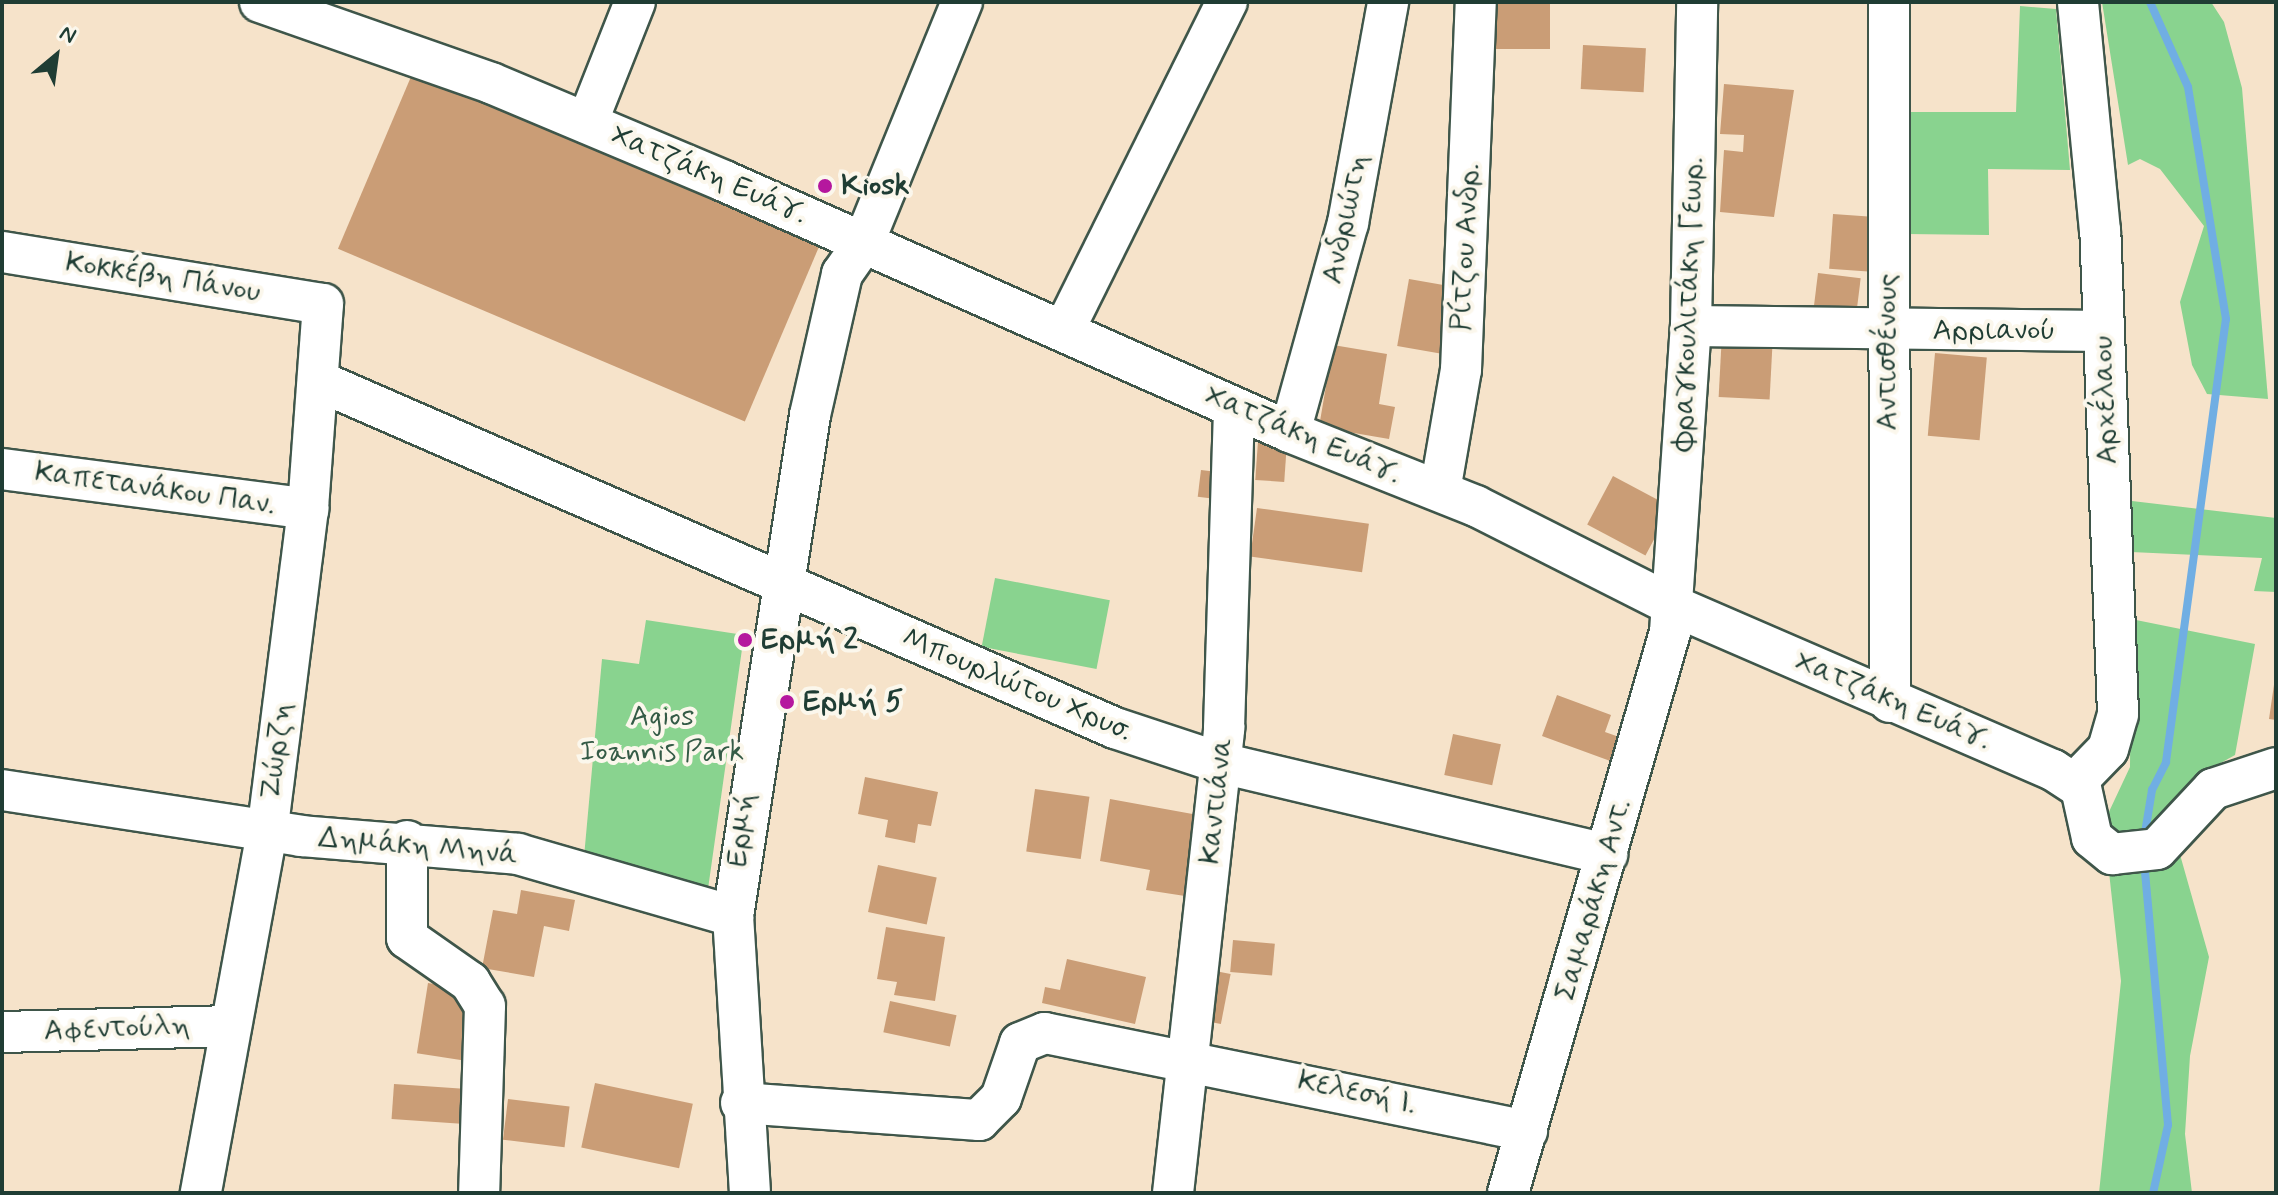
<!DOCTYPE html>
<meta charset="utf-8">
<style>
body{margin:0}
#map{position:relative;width:2278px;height:1195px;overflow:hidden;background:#f6e3ca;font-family:Mynerve,sans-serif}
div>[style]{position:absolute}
.green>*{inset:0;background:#89d38f;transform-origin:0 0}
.stream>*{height:8px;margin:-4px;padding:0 4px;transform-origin:4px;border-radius:4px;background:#70aee3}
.building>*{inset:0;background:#ca9d76;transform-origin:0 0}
.roads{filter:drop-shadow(2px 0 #3f564a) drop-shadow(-2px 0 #3f564a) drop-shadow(0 2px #3f564a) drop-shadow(0 -2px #3f564a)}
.minor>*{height:40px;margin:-20px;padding:0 20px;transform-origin:20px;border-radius:20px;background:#fff}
.dots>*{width:22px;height:22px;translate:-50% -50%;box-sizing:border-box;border:4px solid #fbf7ec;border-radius:50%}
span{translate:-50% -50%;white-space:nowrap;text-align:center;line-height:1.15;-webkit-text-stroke:8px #fbf7ec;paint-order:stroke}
.street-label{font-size:30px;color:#1f3d34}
.poi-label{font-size:30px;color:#1f3d34;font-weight:700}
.left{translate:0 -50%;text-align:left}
.park-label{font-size:30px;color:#345b46}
.frame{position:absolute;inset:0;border:4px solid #1f3d34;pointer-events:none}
.north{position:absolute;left:16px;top:16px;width:80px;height:80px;-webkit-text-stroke:6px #fbf7ec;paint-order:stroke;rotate:29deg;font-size:22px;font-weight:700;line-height:32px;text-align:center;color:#1f3d34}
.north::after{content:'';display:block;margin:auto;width:28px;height:36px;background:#1f3d34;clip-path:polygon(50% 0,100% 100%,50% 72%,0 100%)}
</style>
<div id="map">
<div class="green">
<i style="clip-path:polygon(2102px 2px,2211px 2px,2224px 22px,2242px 88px,2268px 399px,2207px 394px,2192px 365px,2180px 302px,2204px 226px,2160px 169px,2140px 159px,2128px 165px)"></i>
<i style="clip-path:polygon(2020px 6px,2056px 9px,2070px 170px,1988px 169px,1989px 235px,1907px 234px,1905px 112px,2016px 112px)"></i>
<i style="clip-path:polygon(2132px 501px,2276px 518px,2276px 592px,2254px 591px,2262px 558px,2131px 552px)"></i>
<i style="left:995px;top:578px;width:117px;height:70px;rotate:11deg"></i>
<i style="clip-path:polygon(2131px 619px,2255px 644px,2235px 755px,2192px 779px,2160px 833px,2105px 841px,2107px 816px,2130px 767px)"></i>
<i style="clip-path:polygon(646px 620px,744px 635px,707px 896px,584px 857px,602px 659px,639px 664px)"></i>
<i style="clip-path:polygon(2177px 844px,2209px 957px,2190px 1056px,2185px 1134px,2192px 1193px,2099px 1193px,2121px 981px,2109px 872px,2146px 868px)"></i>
</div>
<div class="stream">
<i style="left:2144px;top:839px;width:50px;rotate:-80.7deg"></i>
<i style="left:2152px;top:790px;width:31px;rotate:-63deg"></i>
<i style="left:2166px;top:762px;width:447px;rotate:-82.3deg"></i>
<i style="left:2226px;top:319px;width:235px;rotate:-99.3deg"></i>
<i style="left:2188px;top:87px;width:93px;rotate:-114.1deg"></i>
<i style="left:2144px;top:861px;width:265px;rotate:84.8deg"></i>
<i style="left:2168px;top:1125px;width:70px;rotate:102.4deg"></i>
</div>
<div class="building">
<i style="left:1494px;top:2px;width:56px;height:47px"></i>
<i style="left:1583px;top:45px;width:63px;height:44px;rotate:3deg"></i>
<i style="left:413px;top:72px;width:442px;height:192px;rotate:23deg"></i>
<i style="clip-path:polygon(1724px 84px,1794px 90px,1774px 217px,1720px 212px,1724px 150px,1743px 152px,1744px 135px,1720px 134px)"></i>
<i style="left:1833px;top:214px;width:39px;height:55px;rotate:4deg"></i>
<i style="left:1818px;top:273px;width:43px;height:34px;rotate:7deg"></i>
<i style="left:1409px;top:279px;width:48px;height:68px;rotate:10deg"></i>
<i style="left:1722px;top:333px;width:51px;height:64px;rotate:3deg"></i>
<i style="clip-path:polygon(1333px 345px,1387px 354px,1379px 404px,1395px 407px,1389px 439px,1319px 427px)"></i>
<i style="left:1935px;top:353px;width:52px;height:83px;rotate:5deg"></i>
<i style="left:1258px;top:441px;width:29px;height:39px;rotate:4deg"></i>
<i style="left:1201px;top:470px;width:31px;height:27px;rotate:7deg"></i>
<i style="left:1613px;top:476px;width:66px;height:55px;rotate:28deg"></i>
<i style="left:1257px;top:508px;width:113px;height:49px;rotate:8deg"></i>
<i style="clip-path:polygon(2276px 671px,2276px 720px,2269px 719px)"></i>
<i style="clip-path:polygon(1557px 695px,1611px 715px,1605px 732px,1622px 738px,1613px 762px,1542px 736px)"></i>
<i style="left:1453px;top:734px;width:49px;height:42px;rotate:12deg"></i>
<i style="clip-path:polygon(865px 777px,938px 792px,931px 826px,918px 824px,915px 843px,885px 837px,888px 820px,858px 814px)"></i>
<i style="left:1035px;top:789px;width:55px;height:63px;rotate:8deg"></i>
<i style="clip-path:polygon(1110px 799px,1198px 815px,1185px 896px,1146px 890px,1150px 870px,1100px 861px)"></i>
<i style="left:878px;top:865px;width:60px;height:48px;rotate:12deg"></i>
<i style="clip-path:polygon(521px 890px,575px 900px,569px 931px,544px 926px,534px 977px,482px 968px,493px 910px,517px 914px)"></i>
<i style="clip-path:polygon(886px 927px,945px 937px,935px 1001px,894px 995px,897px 982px,877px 979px)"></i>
<i style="left:1233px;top:940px;width:42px;height:32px;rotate:5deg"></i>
<i style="clip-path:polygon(1067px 959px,1146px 977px,1135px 1024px,1042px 1003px,1045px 987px,1060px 990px)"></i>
<i style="left:1210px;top:970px;width:21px;height:51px;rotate:11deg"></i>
<i style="left:428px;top:983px;width:46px;height:71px;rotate:9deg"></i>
<i style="left:890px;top:1001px;width:68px;height:32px;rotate:12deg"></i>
<i style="left:595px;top:1083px;width:100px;height:66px;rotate:12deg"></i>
<i style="left:394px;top:1084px;width:77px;height:35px;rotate:4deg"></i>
<i style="left:508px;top:1099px;width:62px;height:41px;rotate:7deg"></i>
</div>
<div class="roads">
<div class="minor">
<i style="left:260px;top:2px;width:245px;rotate:19.3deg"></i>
<i style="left:491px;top:83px;width:253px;rotate:22.8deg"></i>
<i style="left:724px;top:181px;width:619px;rotate:23.92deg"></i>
<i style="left:1290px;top:432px;width:200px;rotate:21.7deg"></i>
<i style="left:1476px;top:506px;width:222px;rotate:26.8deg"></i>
<i style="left:1674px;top:606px;width:413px;rotate:23.4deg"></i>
<i style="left:2053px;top:770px;width:33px;rotate:33deg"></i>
<i style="left:2081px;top:788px;width:51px;rotate:77.6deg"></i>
<i style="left:2092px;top:838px;width:26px;rotate:39deg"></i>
<i style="left:2112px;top:854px;width:45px;rotate:-6.3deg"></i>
<i style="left:2157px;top:849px;width:82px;rotate:-47deg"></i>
<i style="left:2213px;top:789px;width:66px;rotate:-18.4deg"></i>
<i style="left:1889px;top:2px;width:700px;rotate:89.92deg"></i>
<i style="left:587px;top:123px;width:130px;rotate:-68.4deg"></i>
<i style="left:2px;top:252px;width:325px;rotate:9.2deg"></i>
<i style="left:323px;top:304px;width:206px;rotate:94.2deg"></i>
<i style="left:308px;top:509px;width:326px;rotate:97.2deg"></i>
<i style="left:267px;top:832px;width:367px;rotate:100.4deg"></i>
<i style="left:1691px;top:326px;width:413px;rotate:0.7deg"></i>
<i style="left:1064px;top:330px;width:366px;rotate:-63.6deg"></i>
<i style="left:321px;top:382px;width:866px;rotate:23.55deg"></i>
<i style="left:1115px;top:728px;width:112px;rotate:18.3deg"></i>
<i style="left:1221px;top:763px;width:397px;rotate:13.3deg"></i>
<i style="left:1290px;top:432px;width:217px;rotate:-74.5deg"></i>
<i style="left:1348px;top:223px;width:225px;rotate:-79.7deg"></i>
<i style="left:2px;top:469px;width:309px;rotate:7.4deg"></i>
<i style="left:1440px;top:491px;width:123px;rotate:-80.2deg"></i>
<i style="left:1461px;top:370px;width:368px;rotate:-87.7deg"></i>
<i style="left:2075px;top:783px;width:47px;rotate:-45.9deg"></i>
<i style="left:2108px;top:749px;width:36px;rotate:-74deg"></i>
<i style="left:2118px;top:714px;width:483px;rotate:-92.1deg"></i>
<i style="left:2100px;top:231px;width:230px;rotate:-95.5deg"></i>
<i style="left:2px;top:790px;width:303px;rotate:8.7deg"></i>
<i style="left:301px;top:836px;width:218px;rotate:4.7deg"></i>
<i style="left:518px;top:854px;width:224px;rotate:16.1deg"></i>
<i style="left:407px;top:841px;width:97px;rotate:90deg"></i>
<i style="left:407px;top:938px;width:77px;rotate:34.9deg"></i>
<i style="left:470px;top:982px;width:28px;rotate:58deg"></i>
<i style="left:485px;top:1006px;width:187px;rotate:91.8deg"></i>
<i style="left:2px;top:1032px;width:229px;rotate:-1.5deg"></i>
<i style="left:741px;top:1103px;width:239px;rotate:4.1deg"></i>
<i style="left:979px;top:1120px;width:31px;rotate:-45deg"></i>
<i style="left:1001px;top:1098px;width:58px;rotate:-70.9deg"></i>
<i style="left:1020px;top:1043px;width:27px;rotate:-22deg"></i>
<i style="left:1045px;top:1033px;width:492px;rotate:11.5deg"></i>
<i style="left:750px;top:1193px;width:278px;rotate:-93.5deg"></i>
<i style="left:733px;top:916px;width:507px;rotate:-81.26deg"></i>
<i style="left:810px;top:415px;width:145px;rotate:-77.2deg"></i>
<i style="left:842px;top:274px;width:39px;rotate:-55deg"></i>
<i style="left:864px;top:242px;width:259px;rotate:-67.8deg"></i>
<i style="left:1173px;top:1193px;width:468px;rotate:-83.7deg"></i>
<i style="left:1224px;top:728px;width:320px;rotate:-88.2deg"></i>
<i style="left:1508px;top:1193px;width:584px;rotate:-73.89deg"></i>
<i style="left:1670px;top:632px;width:307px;rotate:-86.1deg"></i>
<i style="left:1691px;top:326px;width:324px;rotate:-88.9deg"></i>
</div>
</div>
<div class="dots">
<i style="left:825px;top:186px;background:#b5179e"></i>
<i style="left:745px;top:640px;background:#b5179e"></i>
<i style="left:787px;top:702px;background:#b5179e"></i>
</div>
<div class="street-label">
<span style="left:709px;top:175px;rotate:23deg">Χατζάκη Ευάγ.</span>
<span style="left:1346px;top:219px;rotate:-78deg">Ανδριώτη</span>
<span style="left:1466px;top:247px;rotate:-87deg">Ρίτζου Ανδρ.</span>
<span style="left:163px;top:278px;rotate:9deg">Κοκκέβη Πάνου</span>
<span style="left:1689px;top:304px;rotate:-88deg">Φραγκουλιτάκη Γεωρ.</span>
<span style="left:1994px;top:331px">Αρριανού</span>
<span style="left:1888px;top:352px;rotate:-90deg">Αντισθένους</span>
<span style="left:2106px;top:400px;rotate:-92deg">Αρχέλαου</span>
<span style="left:1303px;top:435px;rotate:23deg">Χατζάκη Ευάγ.</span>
<span style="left:155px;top:489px;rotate:8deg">Καπετανάκου Παν.</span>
<span style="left:1017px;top:685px;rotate:23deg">Μπουρλώτου Χρυσ.</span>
<span style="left:1893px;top:701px;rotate:23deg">Χατζάκη Ευάγ.</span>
<span style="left:277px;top:751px;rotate:-83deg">Ζώρζη</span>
<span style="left:1217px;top:801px;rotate:-84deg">Καντιάνα</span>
<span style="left:742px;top:830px;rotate:-83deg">Ερμή</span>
<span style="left:418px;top:847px;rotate:5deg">Δημάκη Μηνά</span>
<span style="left:1594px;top:900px;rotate:-74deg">Σαμαράκη Αντ.</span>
<span style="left:117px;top:1029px;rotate:-2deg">Αφεντούλη</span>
<span style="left:1357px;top:1093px;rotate:12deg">Κελεσή Ι.</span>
</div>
<div class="poi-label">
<span class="left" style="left:841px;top:186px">Kiosk</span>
<span class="left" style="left:761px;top:640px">Ερμή 2</span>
<span class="left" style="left:803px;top:702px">Ερμή 5</span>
</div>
<div class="park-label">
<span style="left:662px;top:734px">Agios<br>Ioannis Park</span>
</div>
<div class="frame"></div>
<div class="north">N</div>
</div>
